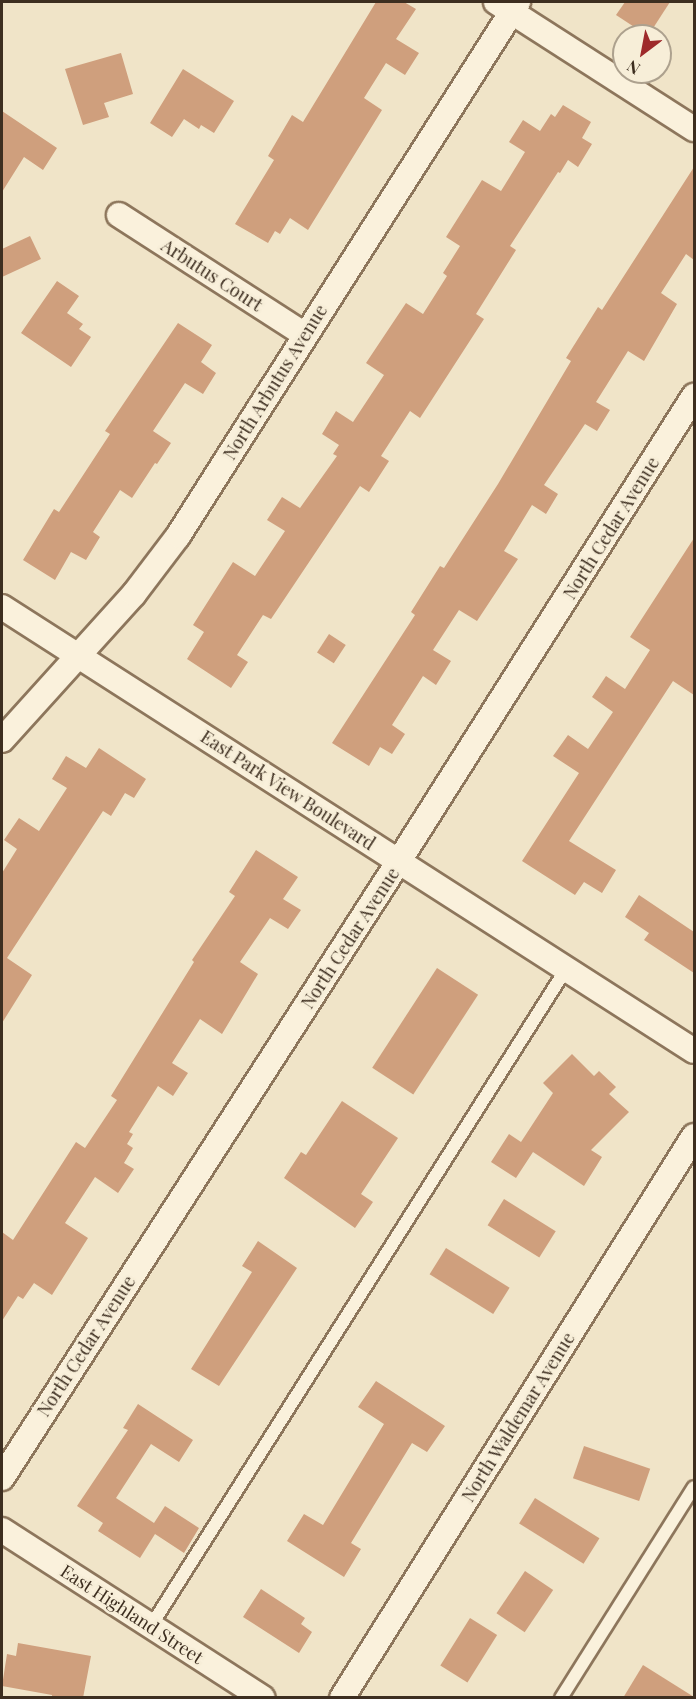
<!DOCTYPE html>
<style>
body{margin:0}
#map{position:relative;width:696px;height:1699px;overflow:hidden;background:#f0e4c8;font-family:"Playfair Display",serif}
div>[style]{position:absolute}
.building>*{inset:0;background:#cf9f7d;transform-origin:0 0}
.roads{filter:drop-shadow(2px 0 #8d765c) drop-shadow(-2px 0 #8d765c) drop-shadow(0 2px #8d765c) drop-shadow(0 -2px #8d765c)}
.lane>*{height:12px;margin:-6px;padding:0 6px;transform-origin:6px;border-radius:6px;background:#faf1dc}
.street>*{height:24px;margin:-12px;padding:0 12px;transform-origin:12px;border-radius:12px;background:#faf1dc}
span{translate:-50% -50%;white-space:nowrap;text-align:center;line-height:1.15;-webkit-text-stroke:5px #f7eed8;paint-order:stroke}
.street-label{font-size:18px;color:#3d2e20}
.frame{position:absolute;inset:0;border:3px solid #3d2e20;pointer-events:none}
.north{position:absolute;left:612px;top:24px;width:60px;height:60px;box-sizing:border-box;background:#f7eed8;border:2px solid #ada18e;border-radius:50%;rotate:212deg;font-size:16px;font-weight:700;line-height:24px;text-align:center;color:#3d2e20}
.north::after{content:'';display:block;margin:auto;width:21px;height:27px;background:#9e2a2b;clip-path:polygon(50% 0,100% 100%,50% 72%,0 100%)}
</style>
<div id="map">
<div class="building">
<i style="clip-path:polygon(376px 2px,404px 2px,416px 9px,396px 39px,419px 53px,405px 75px,386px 63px,364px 98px,382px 110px,308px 230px,290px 218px,280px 234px,275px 231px,268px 243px,235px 224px,274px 160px,268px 156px,292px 115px,303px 122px)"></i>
<i style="clip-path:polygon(625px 2px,670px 2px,648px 36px,616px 15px)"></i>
<i style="clip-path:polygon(121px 53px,133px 94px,104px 103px,109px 117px,83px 125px,65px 69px)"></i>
<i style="clip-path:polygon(183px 69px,234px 101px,214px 133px,201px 125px,199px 129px,184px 119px,172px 137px,150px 123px)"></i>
<i style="clip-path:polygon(563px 105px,591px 122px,582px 138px,592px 144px,578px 167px,568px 160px,560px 173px,558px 172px,510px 246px,516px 250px,476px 314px,484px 319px,420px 418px,410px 411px,381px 456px,389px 461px,369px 492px,360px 486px,271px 619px,263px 615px,237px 655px,248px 662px,231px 688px,187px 659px,204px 632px,193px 625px,233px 562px,255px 576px,285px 531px,267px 520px,282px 497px,300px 508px,337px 456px,333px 454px,339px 445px,322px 434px,336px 411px,353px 422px,384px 375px,366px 363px,406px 303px,423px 314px,447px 276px,443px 273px,460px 246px,446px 237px,482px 180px,501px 191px,525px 152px,509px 142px,523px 120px,540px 131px,551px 114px,555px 117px)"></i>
<i style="clip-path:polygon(2px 111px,57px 148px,43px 170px,24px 157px,2px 192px)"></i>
<i style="clip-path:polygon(694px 167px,694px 260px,686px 254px,661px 293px,677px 304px,644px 361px,628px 351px,596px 402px,610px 410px,597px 431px,585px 424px,544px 485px,558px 494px,546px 514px,532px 505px,504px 551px,518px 559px,477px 621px,459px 610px,433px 650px,451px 661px,436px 685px,423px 676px,392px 725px,405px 734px,392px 754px,380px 747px,369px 766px,332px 743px,415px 615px,411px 612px,440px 566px,444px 568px,498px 484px,571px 361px,566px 358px,598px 307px,602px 310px)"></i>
<i style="clip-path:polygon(30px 236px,41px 259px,2px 277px,2px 249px)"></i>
<i style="clip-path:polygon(57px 281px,79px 296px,67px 313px,83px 324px,79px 329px,91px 337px,71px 367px,21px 333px)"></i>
<i style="clip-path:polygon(178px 323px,212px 345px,201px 362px,216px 373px,203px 394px,185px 383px,153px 431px,171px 443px,157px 464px,155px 463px,132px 498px,120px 490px,93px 532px,100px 537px,86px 560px,71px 552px,55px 580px,23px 560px,54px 509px,59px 512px,110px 434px,105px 431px)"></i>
<i style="clip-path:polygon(694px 538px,694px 695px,673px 681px,569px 841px,616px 870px,602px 893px,584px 882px,575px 895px,522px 861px,579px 773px,553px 756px,568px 735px,588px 749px,613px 712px,592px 697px,606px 676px,625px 689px,650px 650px,630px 637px)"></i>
<i style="left:329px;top:634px;width:20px;height:22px;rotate:33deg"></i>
<i style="clip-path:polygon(99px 748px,146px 779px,134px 798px,125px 793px,111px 816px,103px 811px,7px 958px,32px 975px,2px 1023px,2px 873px,17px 849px,4px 840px,19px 818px,39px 831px,67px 788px,52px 779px,66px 756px,86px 768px)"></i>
<i style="clip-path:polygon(256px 850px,298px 877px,283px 899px,301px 910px,288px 929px,270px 918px,240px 962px,258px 974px,222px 1034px,200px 1019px,172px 1063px,188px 1073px,173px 1096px,158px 1086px,129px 1132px,133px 1134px,127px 1144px,133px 1148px,124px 1163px,134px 1169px,118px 1193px,95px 1177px,65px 1223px,88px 1238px,52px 1295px,34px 1283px,23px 1299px,18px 1296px,2px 1321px,2px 1232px,13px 1240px,76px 1142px,85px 1148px,117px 1100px,111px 1096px,194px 962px,192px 960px,235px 896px,229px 892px)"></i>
<i style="clip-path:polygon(639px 895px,694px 932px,694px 973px,644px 940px,649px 933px,625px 917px)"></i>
<i style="left:437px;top:968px;width:49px;height:119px;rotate:33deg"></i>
<i style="clip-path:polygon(572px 1054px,594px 1076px,599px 1071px,616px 1087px,609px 1094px,629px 1112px,591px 1150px,602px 1157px,584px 1186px,533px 1152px,516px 1178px,491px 1162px,509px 1134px,521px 1142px,553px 1093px,543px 1083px)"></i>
<i style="clip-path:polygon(342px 1101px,398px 1138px,361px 1194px,373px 1202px,355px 1228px,284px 1178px,301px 1152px,306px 1155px)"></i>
<i style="left:504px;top:1199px;width:61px;height:31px;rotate:32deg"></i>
<i style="clip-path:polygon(258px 1241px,297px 1268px,219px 1386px,191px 1369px,252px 1272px,242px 1266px)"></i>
<i style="left:446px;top:1248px;width:75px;height:31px;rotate:32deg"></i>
<i style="clip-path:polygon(376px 1381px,445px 1426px,427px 1452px,412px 1443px,351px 1543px,361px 1549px,344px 1577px,287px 1541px,304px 1514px,323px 1525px,384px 1424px,358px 1407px)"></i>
<i style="clip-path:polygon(138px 1404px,193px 1440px,179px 1462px,151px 1444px,116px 1498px,154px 1523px,165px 1506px,199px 1528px,184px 1553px,155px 1534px,140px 1558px,98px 1531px,103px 1523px,77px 1506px,128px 1430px,123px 1428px)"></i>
<i style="left:584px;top:1446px;width:70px;height:34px;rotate:19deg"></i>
<i style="left:535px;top:1498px;width:76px;height:30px;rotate:32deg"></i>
<i style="left:525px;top:1571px;width:34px;height:51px;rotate:34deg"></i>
<i style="clip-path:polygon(261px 1589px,305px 1618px,301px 1624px,312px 1632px,299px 1653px,243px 1617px)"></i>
<i style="left:470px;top:1618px;width:32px;height:56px;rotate:32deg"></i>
<i style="clip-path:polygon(18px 1643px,91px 1656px,83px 1698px,52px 1698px,52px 1695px,2px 1686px,7px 1654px,16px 1656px)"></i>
<i style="clip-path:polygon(643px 1665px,694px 1697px,694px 1698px,623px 1698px)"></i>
</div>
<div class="roads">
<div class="lane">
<i style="left:151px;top:1626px;width:777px;rotate:-57.72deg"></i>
<i style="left:561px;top:1698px;width:249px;rotate:-57.8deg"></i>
</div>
<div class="street">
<i style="left:496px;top:2px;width:235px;rotate:32.7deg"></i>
<i style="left:119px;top:215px;width:221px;rotate:32.8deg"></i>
<i style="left:2px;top:607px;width:822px;rotate:32.68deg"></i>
<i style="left:2px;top:740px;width:197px;rotate:-47.9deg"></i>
<i style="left:134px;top:594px;width:73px;rotate:-52.8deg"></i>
<i style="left:178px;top:536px;width:633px;rotate:-57.51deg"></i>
<i style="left:2px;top:1478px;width:734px;rotate:-57.24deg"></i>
<i style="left:399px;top:861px;width:551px;rotate:-57.61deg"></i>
<i style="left:2px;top:1530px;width:310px;rotate:32.8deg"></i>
<i style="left:342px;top:1698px;width:663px;rotate:-57.94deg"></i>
</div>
</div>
<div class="street-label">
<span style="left:212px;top:275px;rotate:33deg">Arbutus Court</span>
<span style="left:275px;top:382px;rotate:-58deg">North Arbutus Avenue</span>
<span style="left:611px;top:528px;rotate:-58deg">North Cedar Avenue</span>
<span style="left:288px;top:790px;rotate:33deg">East Park View Boulevard</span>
<span style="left:350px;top:938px;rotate:-57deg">North Cedar Avenue</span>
<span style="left:86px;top:1346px;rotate:-57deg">North Cedar Avenue</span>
<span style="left:518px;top:1417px;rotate:-58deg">North Waldemar Avenue</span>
<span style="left:132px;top:1614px;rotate:33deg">East Highland Street</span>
</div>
<div class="frame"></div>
<div class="north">N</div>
</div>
